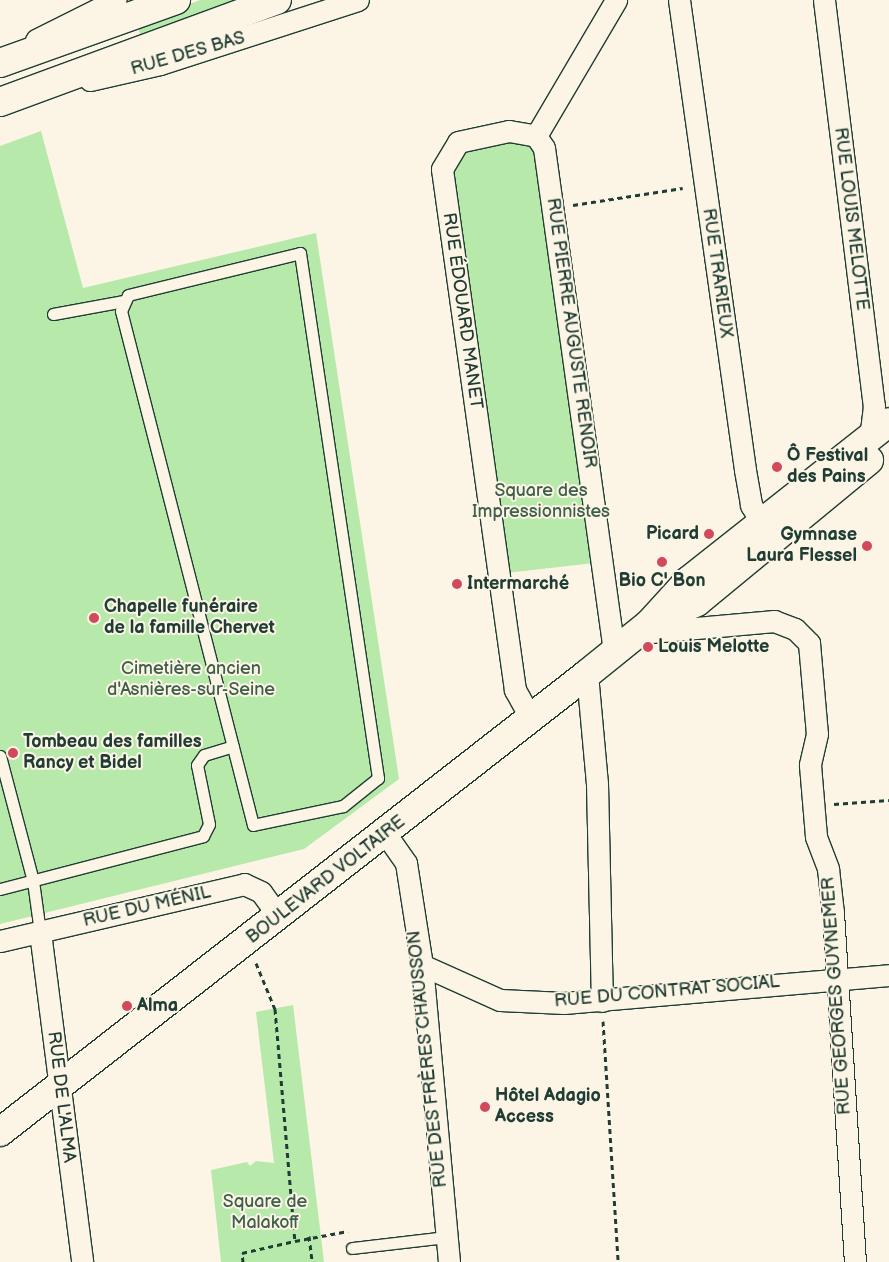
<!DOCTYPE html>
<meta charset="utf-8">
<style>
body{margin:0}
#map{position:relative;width:889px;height:1262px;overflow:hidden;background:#fcf5e5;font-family:"Balsamiq Sans",sans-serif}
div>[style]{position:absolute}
.green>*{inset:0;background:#b6e9aa}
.path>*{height:3px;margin-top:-1.5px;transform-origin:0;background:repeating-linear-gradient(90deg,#1f3d34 0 5px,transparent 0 9px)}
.roads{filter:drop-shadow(1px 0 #1f3d34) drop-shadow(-1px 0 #1f3d34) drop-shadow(0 1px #1f3d34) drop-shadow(0 -1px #1f3d34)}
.service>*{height:11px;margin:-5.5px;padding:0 5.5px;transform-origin:5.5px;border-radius:5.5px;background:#fcf5e5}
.minor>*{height:21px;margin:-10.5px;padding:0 10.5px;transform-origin:10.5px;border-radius:10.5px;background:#fcf5e5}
.secondary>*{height:28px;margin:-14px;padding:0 14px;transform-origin:14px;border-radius:14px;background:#fcf5e5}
.primary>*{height:28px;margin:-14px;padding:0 14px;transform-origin:14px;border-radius:14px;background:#fcf5e5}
.dots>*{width:14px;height:14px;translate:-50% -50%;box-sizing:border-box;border:2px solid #fcf5e5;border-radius:50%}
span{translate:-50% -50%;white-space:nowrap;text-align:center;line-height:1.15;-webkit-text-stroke:4px #fcf5e5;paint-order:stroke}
.street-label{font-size:18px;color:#1f3d34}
.poi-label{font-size:18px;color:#1f3d34;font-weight:700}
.left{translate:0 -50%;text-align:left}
.right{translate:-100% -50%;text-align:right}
.park-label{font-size:18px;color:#3d5f4c}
</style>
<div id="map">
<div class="green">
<i style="clip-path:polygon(200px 0,240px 0,141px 37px,137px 25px)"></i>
<i style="clip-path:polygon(41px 131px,83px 288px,316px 233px,399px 779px,304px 849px,0 924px,0 146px)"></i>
<i style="clip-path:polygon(536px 136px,603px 562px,497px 574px,448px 154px,458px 142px)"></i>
<i style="clip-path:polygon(293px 1005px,324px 1262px,221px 1262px,211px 1170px,247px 1162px,250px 1166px,256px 1161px,274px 1163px,256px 1012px)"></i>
</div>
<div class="path">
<i style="left:573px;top:205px;width:111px;rotate:-8.8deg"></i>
<i style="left:834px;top:804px;width:55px;rotate:-4.2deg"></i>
<i style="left:256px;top:963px;width:50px;rotate:67.6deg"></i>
<i style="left:275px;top:1009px;width:233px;rotate:85.1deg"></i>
<i style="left:295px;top:1241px;width:54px;rotate:-10.7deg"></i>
<i style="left:603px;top:1021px;width:241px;rotate:86.4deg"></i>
<i style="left:309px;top:1236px;width:26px;rotate:83deg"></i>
<i style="left:243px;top:1262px;width:9px;rotate:-96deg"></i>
<i style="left:242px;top:1253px;width:54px;rotate:-12.8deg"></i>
</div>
<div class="roads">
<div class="service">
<i style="left:300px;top:253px;width:531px;rotate:81.55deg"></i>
<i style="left:378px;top:778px;width:45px;rotate:141.3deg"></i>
<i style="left:343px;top:806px;width:92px;rotate:168.1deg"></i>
<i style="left:253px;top:825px;width:531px;rotate:-104.4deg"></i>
<i style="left:121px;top:311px;width:17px;rotate:-66deg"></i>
<i style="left:128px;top:295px;width:177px;rotate:-13.7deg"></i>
<i style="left:53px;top:314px;width:72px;rotate:-10.4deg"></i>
<i style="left:0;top:756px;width:129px;rotate:75.2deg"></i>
<i style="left:33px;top:881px;width:51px;rotate:82.2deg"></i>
<i style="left:0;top:889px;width:210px;rotate:-14.6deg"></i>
<i style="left:203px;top:836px;width:13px;rotate:-63deg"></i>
<i style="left:209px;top:824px;width:60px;rotate:-101.5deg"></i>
<i style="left:197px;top:765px;width:12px;rotate:-55deg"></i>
<i style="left:204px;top:755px;width:30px;rotate:-17deg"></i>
<i style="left:352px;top:1248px;width:96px;rotate:-6.6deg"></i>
</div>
<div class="minor">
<i style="left:679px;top:0;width:475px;rotate:82deg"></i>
<i style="left:745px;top:470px;width:36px;rotate:80deg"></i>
<i style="left:751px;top:505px;width:34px;rotate:58deg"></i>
<i style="left:824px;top:0;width:409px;rotate:83deg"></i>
<i style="left:874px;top:406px;width:31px;rotate:97deg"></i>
<i style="left:36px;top:40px;width:89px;rotate:-26.6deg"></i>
<i style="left:90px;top:80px;width:72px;rotate:-12.9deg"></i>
<i style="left:160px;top:64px;width:208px;rotate:-17.9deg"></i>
<i style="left:536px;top:136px;width:14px;rotate:56deg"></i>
<i style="left:544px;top:148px;width:508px;rotate:82.08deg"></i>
<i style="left:640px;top:633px;width:135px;rotate:-5.1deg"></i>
<i style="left:774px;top:621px;width:22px;rotate:21deg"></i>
<i style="left:795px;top:629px;width:20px;rotate:45deg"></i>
<i style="left:809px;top:643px;width:91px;rotate:85deg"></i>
<i style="left:817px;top:734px;width:32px;rotate:103deg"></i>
<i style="left:810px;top:765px;width:72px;rotate:85.2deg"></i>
<i style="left:816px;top:837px;width:34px;rotate:69deg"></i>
<i style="left:828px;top:869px;width:44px;rotate:83.5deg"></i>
<i style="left:833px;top:913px;width:350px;rotate:86.4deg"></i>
<i style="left:587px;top:674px;width:110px;rotate:84.8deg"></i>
<i style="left:597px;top:784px;width:217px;rotate:88.7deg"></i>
<i style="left:530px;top:717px;width:31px;rotate:-119deg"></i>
<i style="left:515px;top:690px;width:526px;rotate:-97.98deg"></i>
<i style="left:442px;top:169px;width:31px;rotate:-59deg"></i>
<i style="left:458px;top:142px;width:52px;rotate:-12.2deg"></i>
<i style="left:509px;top:131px;width:27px;rotate:10deg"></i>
<i style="left:536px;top:136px;width:158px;rotate:-59.5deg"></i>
<i style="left:385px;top:833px;width:37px;rotate:55deg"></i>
<i style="left:406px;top:863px;width:103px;rotate:81.1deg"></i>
<i style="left:422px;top:965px;width:298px;rotate:84.8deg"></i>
<i style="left:40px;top:932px;width:333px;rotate:82.7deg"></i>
<i style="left:0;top:941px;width:251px;rotate:-13.1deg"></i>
<i style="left:244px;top:884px;width:19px;rotate:25deg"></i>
<i style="left:261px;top:892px;width:31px;rotate:54deg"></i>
<i style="left:422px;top:965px;width:85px;rotate:24.2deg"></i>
<i style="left:500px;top:1000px;width:64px;rotate:2.7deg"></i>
<i style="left:564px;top:1003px;width:326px;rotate:-4.9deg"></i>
</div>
<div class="secondary">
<i style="left:659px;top:619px;width:42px;rotate:-24.1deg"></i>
<i style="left:697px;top:602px;width:223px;rotate:-39.5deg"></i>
<i style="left:0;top:1132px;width:745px;rotate:-37.96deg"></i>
<i style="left:587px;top:674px;width:80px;rotate:-38.9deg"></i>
<i style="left:649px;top:624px;width:58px;rotate:-47.8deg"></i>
<i style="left:688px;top:581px;width:256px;rotate:-38.3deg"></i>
</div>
<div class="primary">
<i style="left:0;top:63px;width:187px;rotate:-19.7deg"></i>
<i style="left:0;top:102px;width:295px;rotate:-20.2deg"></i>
</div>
</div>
<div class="dots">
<i style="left:777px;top:467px;background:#d1495b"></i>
<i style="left:709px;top:534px;background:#d1495b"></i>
<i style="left:867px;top:546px;background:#d1495b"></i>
<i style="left:662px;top:562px;background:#d1495b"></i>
<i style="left:457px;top:584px;background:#d1495b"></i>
<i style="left:94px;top:618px;background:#d1495b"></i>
<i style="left:648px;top:647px;background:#d1495b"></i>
<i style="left:13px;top:753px;background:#d1495b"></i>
<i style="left:127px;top:1006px;background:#d1495b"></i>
<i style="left:485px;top:1107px;background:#d1495b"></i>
</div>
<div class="street-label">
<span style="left:188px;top:54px;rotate:-16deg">RUE DES BAS</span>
<span style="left:851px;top:219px;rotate:83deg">RUE LOUIS MELOTTE</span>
<span style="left:717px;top:273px;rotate:82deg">RUE TRARIEUX</span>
<span style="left:462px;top:311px;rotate:82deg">RUE ÉDOUARD MANET</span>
<span style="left:571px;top:333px;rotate:82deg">RUE PIERRE AUGUSTE RENOIR</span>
<span style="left:326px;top:880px;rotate:-38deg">BOULEVARD VOLTAIRE</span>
<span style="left:147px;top:907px;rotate:-13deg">RUE DU MÉNIL</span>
<span style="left:667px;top:992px;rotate:-5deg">RUE DU CONTRAT SOCIAL</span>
<span style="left:837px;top:996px;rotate:-94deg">RUE GEORGES GUYNEMER</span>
<span style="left:428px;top:1059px;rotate:-96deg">RUE DES FRÈRES CHAUSSON</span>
<span style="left:61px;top:1097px;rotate:83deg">RUE DE L'ALMA</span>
</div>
<div class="poi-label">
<span class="left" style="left:787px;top:467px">Ô Festival<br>des Pains</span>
<span class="right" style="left:699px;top:534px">Picard</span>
<span class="right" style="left:857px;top:546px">Gymnase<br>Laura Flessel</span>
<span style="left:662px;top:581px">Bio C' Bon</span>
<span class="left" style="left:467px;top:584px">Intermarché</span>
<span class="left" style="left:104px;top:618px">Chapelle funéraire<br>de la famille Chervet</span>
<span class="left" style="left:658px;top:647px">Louis Melotte</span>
<span class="left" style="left:23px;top:753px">Tombeau des familles<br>Rancy et Bidel</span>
<span class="left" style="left:137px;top:1006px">Alma</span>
<span class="left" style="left:495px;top:1107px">Hôtel Adagio<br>Access</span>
</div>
<div class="park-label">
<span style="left:541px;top:502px">Square des<br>Impressionnistes</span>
<span style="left:191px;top:680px">Cimetière ancien<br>d'Asnières-sur-Seine</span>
<span style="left:265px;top:1213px">Square de<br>Malakoff</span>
</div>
</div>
